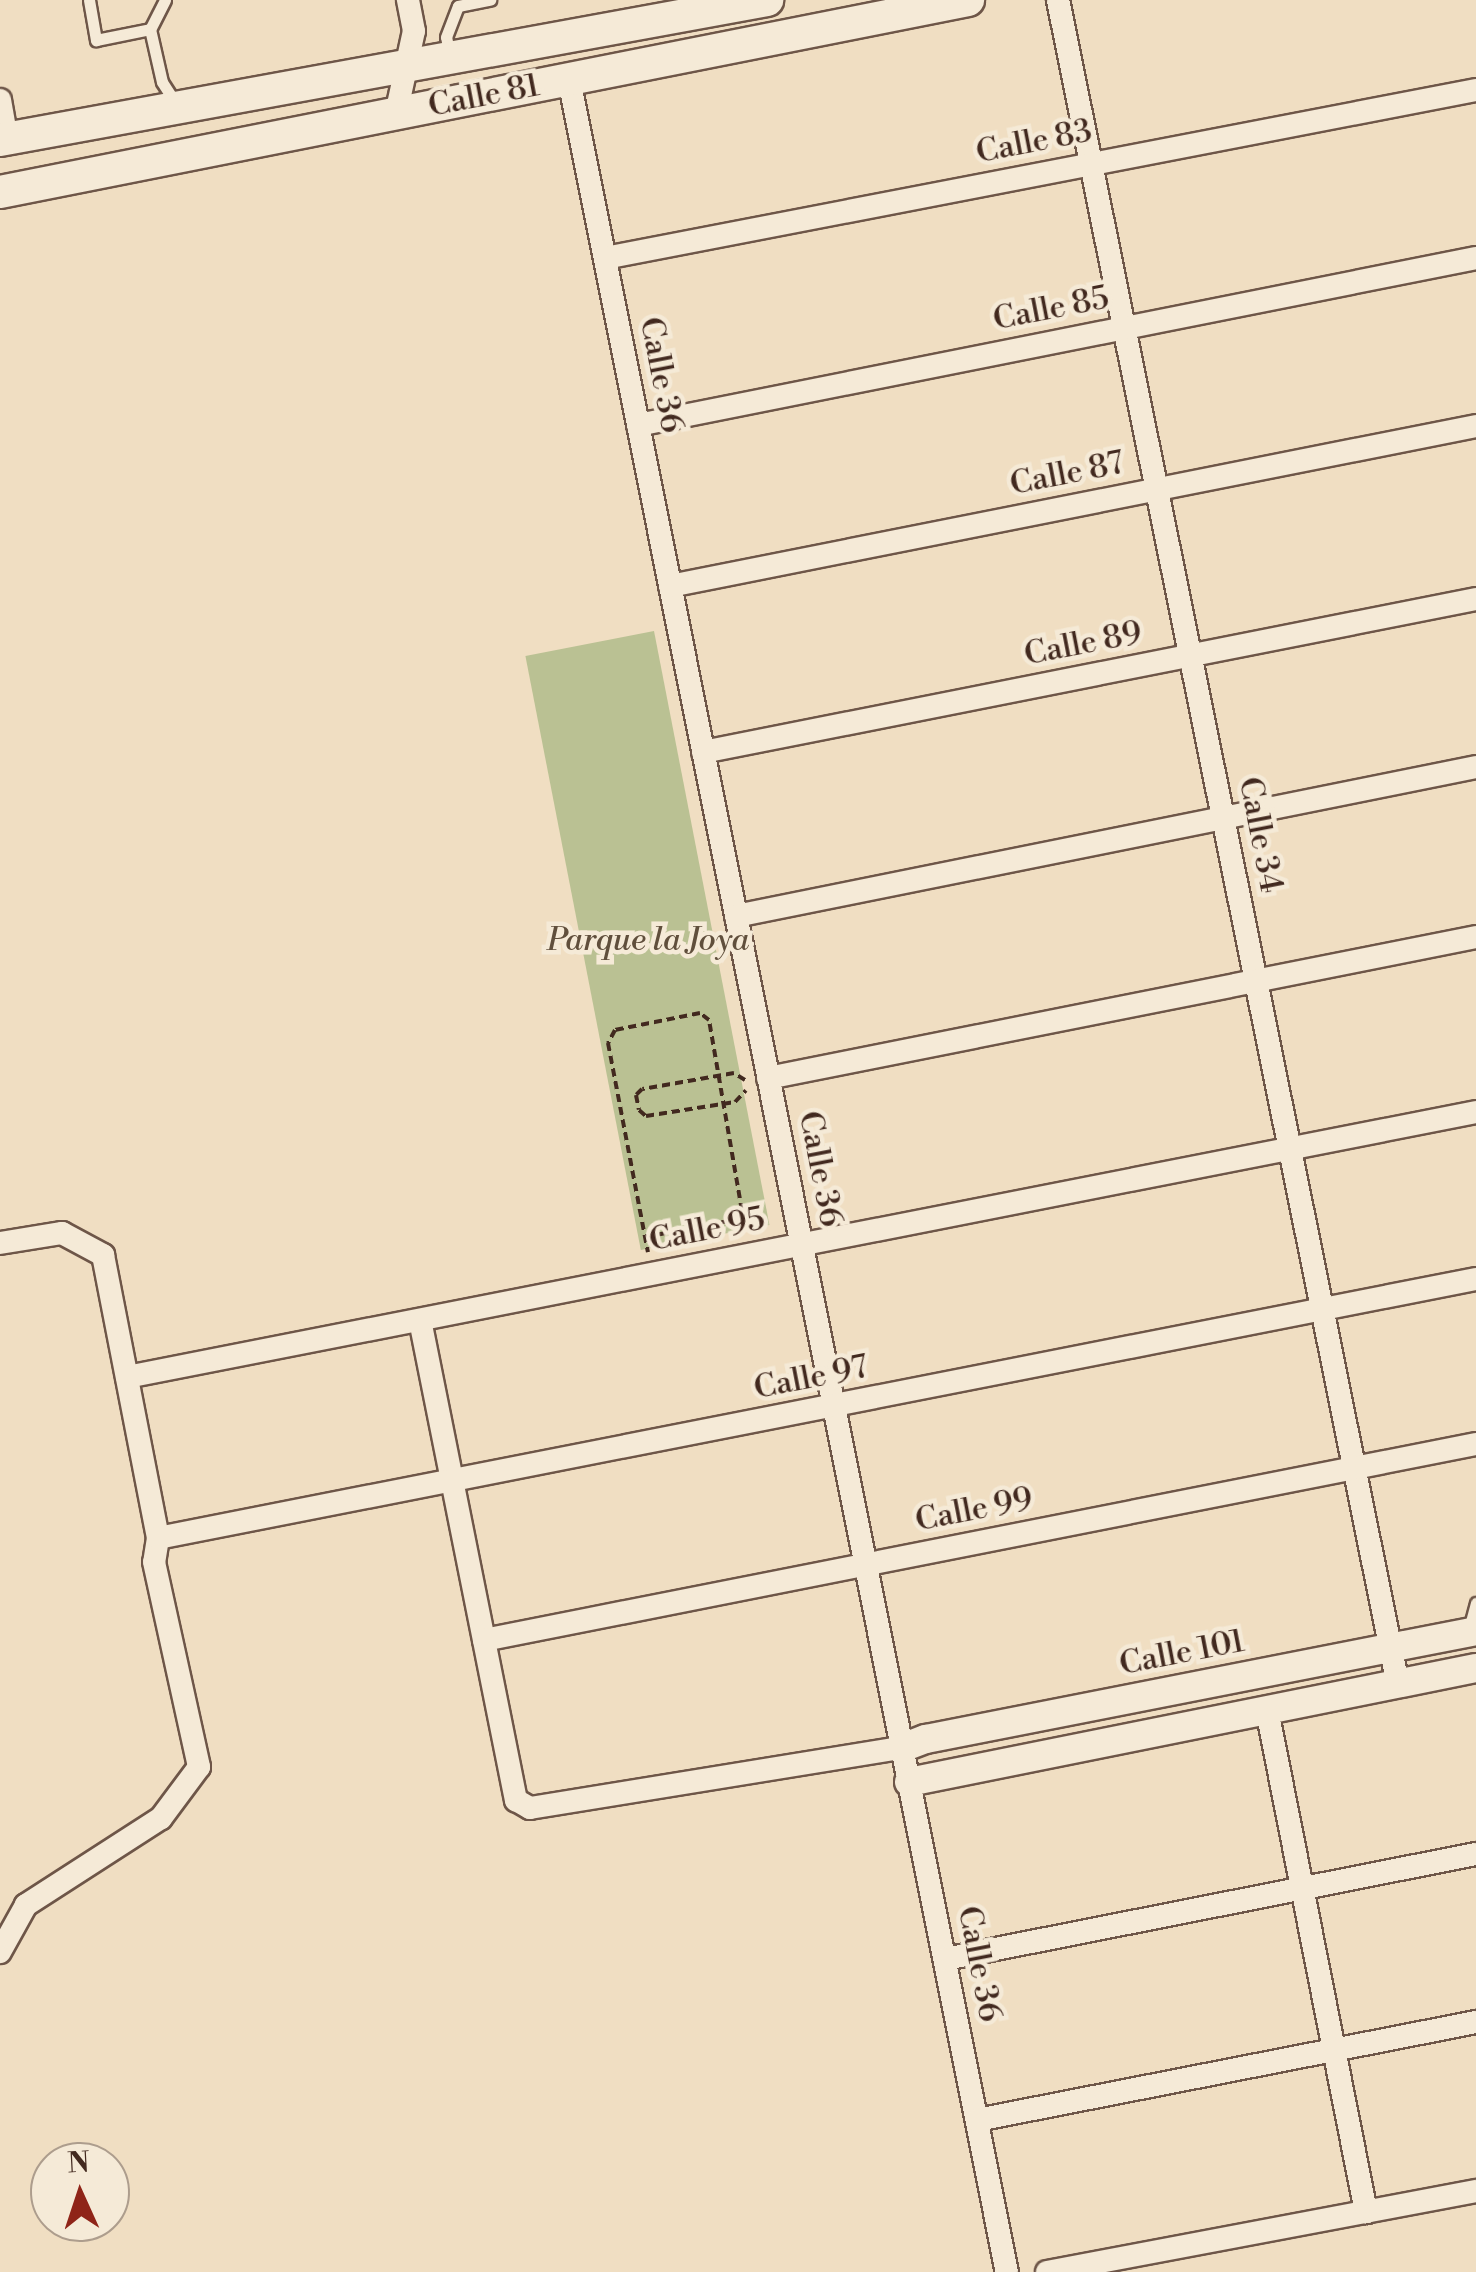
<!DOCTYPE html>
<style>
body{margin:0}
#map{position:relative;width:1476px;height:2272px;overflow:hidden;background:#f0dec2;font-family:"Libre Bodoni",serif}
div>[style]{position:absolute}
.green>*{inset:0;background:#bac193;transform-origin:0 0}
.path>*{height:4px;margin-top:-2px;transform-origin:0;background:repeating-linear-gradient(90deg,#42291f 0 8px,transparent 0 13px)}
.roads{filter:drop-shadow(2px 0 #6e5648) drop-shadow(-2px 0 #6e5648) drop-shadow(0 2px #6e5648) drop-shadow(0 -2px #6e5648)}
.service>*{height:11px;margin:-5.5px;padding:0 5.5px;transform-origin:5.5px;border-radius:5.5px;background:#f5ead7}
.minor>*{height:22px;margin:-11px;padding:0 11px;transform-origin:11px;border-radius:11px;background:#f5ead7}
.tertiary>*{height:28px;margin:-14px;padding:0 14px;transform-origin:14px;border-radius:14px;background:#f5ead7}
.secondary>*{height:32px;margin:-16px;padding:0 16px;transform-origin:16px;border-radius:16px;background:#f5ead7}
span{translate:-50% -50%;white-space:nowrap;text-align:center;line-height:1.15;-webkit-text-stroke:9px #f5ead7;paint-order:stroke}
.street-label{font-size:32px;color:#42291f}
.park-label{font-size:32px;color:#604f3c;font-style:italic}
.north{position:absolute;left:30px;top:2142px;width:100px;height:100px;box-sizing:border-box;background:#f5ead7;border:2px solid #ad9d8d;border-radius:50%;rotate:357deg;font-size:28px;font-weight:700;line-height:40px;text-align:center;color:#42291f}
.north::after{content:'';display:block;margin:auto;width:35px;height:45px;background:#8f2418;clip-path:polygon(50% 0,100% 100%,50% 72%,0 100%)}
</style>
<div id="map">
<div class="green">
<i style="left:654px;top:631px;width:605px;height:131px;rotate:79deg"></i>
</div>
<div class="path">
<i style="left:745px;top:1080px;width:13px;rotate:-148deg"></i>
<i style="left:734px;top:1073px;width:93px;rotate:170.1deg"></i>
<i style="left:642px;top:1089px;width:8px;rotate:135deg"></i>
<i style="left:636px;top:1095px;width:15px;rotate:79deg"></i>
<i style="left:639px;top:1110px;width:9px;rotate:41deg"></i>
<i style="left:646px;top:1116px;width:90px;rotate:-8.9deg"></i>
<i style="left:735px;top:1102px;width:16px;rotate:-47deg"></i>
<i style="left:645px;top:1237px;width:96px;rotate:-10.8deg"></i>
<i style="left:739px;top:1219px;width:9px;rotate:-69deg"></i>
<i style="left:742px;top:1211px;width:194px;rotate:-99.8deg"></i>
<i style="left:709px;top:1020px;width:11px;rotate:-142deg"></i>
<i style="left:700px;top:1013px;width:87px;rotate:168.7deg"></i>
<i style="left:615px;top:1030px;width:15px;rotate:118deg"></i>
<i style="left:608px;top:1043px;width:213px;rotate:79.2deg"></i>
</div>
<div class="roads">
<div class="service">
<i style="left:89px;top:0;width:41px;rotate:80.1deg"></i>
<i style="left:96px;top:40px;width:55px;rotate:-11.5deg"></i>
<i style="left:165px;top:0;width:33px;rotate:117deg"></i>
<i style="left:150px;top:29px;width:54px;rotate:77.2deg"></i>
<i style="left:162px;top:82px;width:27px;rotate:57deg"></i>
<i style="left:450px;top:57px;width:20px;rotate:-101deg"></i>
<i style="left:446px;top:37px;width:33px;rotate:-69deg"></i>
<i style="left:458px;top:6px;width:33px;rotate:-11deg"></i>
<i style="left:1469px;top:1629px;width:27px;rotate:-75deg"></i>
</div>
<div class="minor">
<i style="left:1058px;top:0;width:1718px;rotate:78.59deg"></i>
<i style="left:569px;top:79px;width:2236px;rotate:78.71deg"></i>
<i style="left:0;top:100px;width:39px;rotate:80deg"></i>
<i style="left:396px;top:114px;width:85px;rotate:-77.8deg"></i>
<i style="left:414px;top:31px;width:32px;rotate:-101deg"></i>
<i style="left:605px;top:258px;width:887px;rotate:-10.92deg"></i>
<i style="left:638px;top:425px;width:854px;rotate:-11.27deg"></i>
<i style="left:670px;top:586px;width:822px;rotate:-11.23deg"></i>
<i style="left:703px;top:752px;width:788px;rotate:-11.2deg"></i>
<i style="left:736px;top:916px;width:755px;rotate:-11.38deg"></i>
<i style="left:768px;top:1078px;width:722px;rotate:-11.26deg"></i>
<i style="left:0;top:1243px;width:63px;rotate:-9.2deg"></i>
<i style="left:62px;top:1233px;width:47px;rotate:28.2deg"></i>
<i style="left:103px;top:1255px;width:288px;rotate:79deg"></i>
<i style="left:158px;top:1538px;width:24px;rotate:99deg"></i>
<i style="left:154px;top:1562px;width:210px;rotate:77.6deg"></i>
<i style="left:199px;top:1767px;width:64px;rotate:126.7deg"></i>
<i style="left:161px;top:1818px;width:161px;rotate:147.2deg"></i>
<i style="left:26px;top:1905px;width:54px;rotate:119deg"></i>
<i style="left:420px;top:1320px;width:490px;rotate:78.7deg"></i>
<i style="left:516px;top:1800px;width:16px;rotate:30deg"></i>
<i style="left:530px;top:1808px;width:377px;rotate:-9.2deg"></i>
<i style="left:127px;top:1377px;width:1375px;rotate:-11.11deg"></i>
<i style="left:158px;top:1538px;width:1343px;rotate:-11.12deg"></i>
<i style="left:484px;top:1640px;width:1011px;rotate:-11.18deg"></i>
<i style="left:1267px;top:1710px;width:512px;rotate:78.84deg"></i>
<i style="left:945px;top:1959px;width:541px;rotate:-11.19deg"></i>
<i style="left:977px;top:2120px;width:509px;rotate:-11.11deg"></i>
<i style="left:1047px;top:2272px;width:437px;rotate:-10.7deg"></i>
</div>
<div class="tertiary">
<i style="left:902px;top:1748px;width:26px;rotate:-21deg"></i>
<i style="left:926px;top:1739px;width:561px;rotate:-11.11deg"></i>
<i style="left:909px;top:1782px;width:578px;rotate:-11.37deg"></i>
</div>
<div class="secondary">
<i style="left:0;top:140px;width:780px;rotate:-10.34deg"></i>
<i style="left:0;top:192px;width:987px;rotate:-11.22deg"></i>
</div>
</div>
<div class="street-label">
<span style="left:484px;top:96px;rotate:-11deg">Calle 81</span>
<span style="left:1034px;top:142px;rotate:-11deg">Calle 83</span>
<span style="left:1051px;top:309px;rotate:-11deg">Calle 85</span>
<span style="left:661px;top:375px;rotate:79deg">Calle 36</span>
<span style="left:1067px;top:474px;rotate:-11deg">Calle 87</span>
<span style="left:1083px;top:644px;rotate:-11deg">Calle 89</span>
<span style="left:1260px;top:835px;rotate:79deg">Calle 34</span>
<span style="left:820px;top:1169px;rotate:79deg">Calle 36</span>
<span style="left:707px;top:1230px;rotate:-11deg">Calle 95</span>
<span style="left:811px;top:1378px;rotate:-11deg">Calle 97</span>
<span style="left:974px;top:1510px;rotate:-11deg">Calle 99</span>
<span style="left:1182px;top:1653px;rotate:-11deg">Calle 101</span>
<span style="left:979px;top:1964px;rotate:79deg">Calle 36</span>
</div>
<div class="park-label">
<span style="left:648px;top:940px">Parque la Joya</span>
</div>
<div class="north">N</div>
</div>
